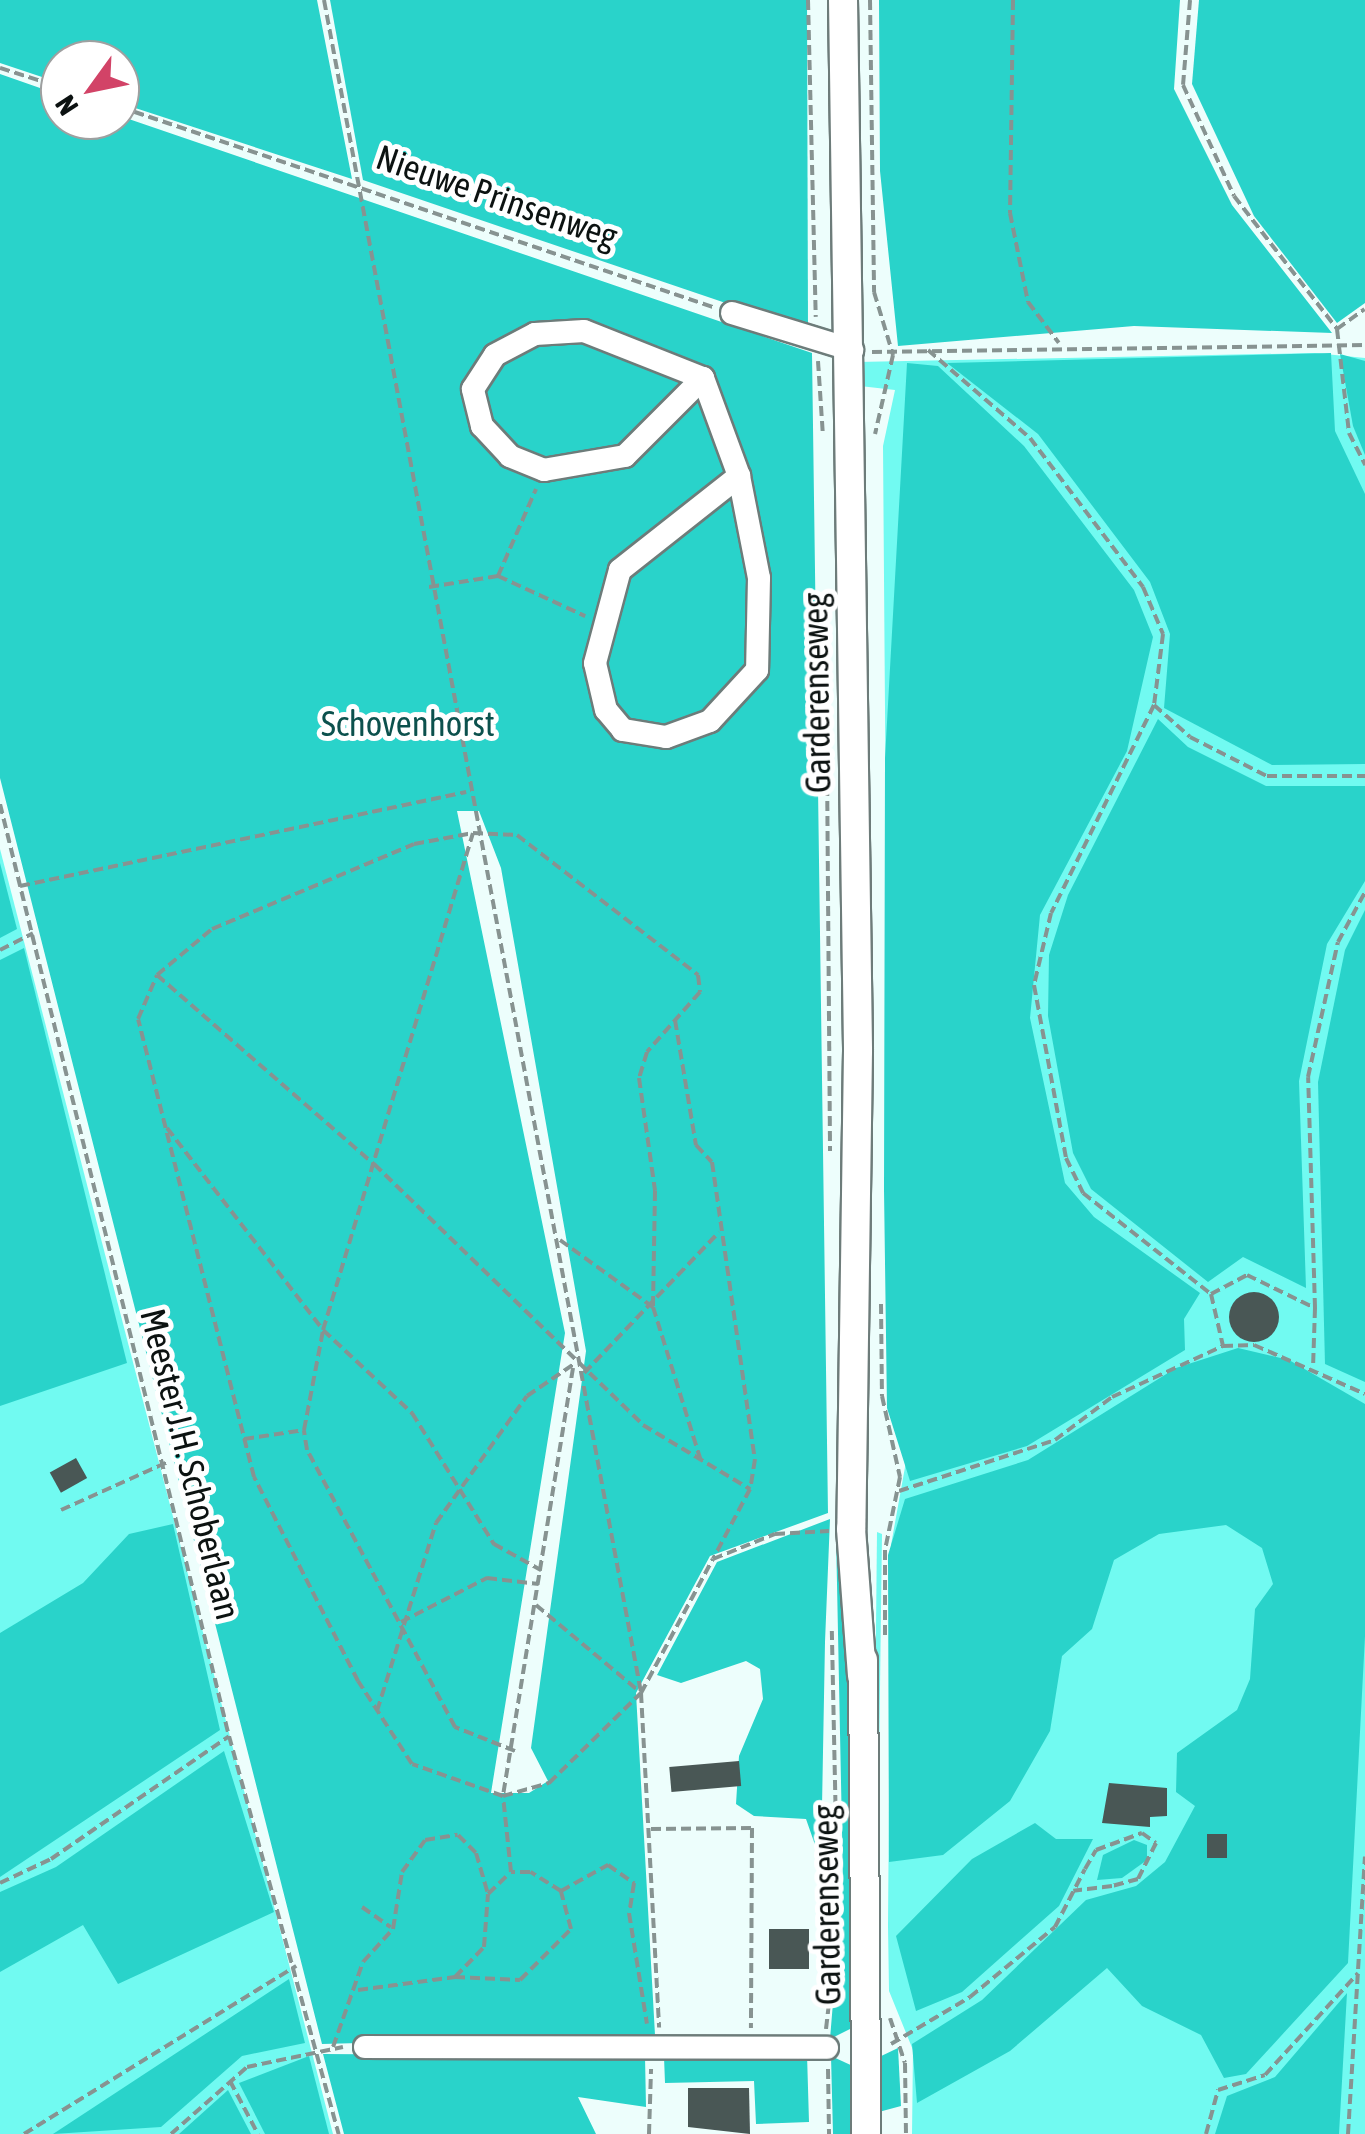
<!DOCTYPE html>
<style>
body{margin:0}
#map{position:relative;width:1365px;height:2134px;overflow:hidden;background:#edfefc;font-family:"Asap Condensed",sans-serif}
div>[style]{position:absolute}
.green>*{inset:0;background:#71faf1}
.forest>*{inset:0;background:#29d3ca}
.building>*{inset:0;background:#495755;transform-origin:0 0}
.round{border-radius:50%}
.path>*{height:4px;margin-top:-2px;transform-origin:0;background:repeating-linear-gradient(90deg,#879391 0 10px,transparent 0 15px)}
.roads{filter:drop-shadow(2px 0 #6d7c7a) drop-shadow(-2px 0 #6d7c7a) drop-shadow(0 2px #6d7c7a) drop-shadow(0 -2px #6d7c7a)}
.minor>*{height:22px;margin:-11px;padding:0 11px;transform-origin:11px;border-radius:11px;background:#fff}
.major>*{height:28px;margin:-14px;padding:0 14px;transform-origin:14px;border-radius:14px;background:#fff}
span{translate:-50% -50%;white-space:nowrap;text-align:center;line-height:1.15;-webkit-text-stroke:10px #fff;paint-order:stroke}
.street-label{font-size:35px;color:#0c1211}
.park-label{font-size:35px;color:#0c514d}
.north{position:absolute;left:40px;top:40px;width:100px;height:100px;box-sizing:border-box;background:#fff;border:2px solid #9ea0a0;border-radius:50%;rotate:237deg;font-size:28px;font-weight:700;line-height:40px;text-align:center;color:#0c1211}
.north::after{content:'';display:block;margin:auto;width:35px;height:45px;background:#d24367;clip-path:polygon(50% 0,100% 100%,50% 72%,0 100%)}
</style>
<div id="map">
<div class="green">
<i style="clip-path:polygon(1315px 353px,1365px 358px,1365px 2134px,912px 2134px,913px 2050px,889px 1991px,888px 1926px,891px 1545px,907px 1456px,890px 1369px,883px 446px,895px 390px,860px 386px,857px 362px)"></i>
<i style="clip-path:polygon(0 849px,333px 2134px,0 2134px)"></i>
<i style="clip-path:polygon(877px 1532px,882px 1534px,877px 1918px,873px 1916px)"></i>
</div>
<div class="forest">
<i style="clip-path:polygon(0 0,317px 0,352px 179px,120px 103px,120px 60px,60px 60px,60px 83px,0 63px)"></i>
<i style="clip-path:polygon(330px 0,807px 0,808px 331px,363px 180px)"></i>
<i style="clip-path:polygon(879px 0,1180px 0,1174px 89px,1232px 205px,1332px 333px,1134px 326px,898px 346px,880px 171px)"></i>
<i style="clip-path:polygon(1199px 0,1365px 0,1365px 303px,1337px 323px,1254px 216px,1192px 84px)"></i>
<i style="clip-path:polygon(evenodd,0 74px,60px 95px,60px 120px,120px 116px,812px 353px,828px 1513px,710px 1556px,636px 1693px,655px 2035px,322px 2044px,0 778px,0 74px,457px 811px,479px 811px,501px 868px,586px 1351px,531px 1748px,548px 1781px,529px 1793px,491px 1793px,565px 1333px,457px 811px)"></i>
<i style="clip-path:polygon(1331px 353px,1335px 431px,1365px 494px,1365px 764px,1272px 765px,1164px 708px,1170px 634px,1150px 582px,1038px 434px,947px 363px)"></i>
<i style="clip-path:polygon(1340px 354px,1365px 361px,1365px 455px,1353px 426px)"></i>
<i style="clip-path:polygon(907px 363px,938px 366px,1024px 446px,1134px 590px,1153px 637px,1127px 751px,1040px 915px,1030px 1018px,1065px 1183px,1094px 1217px,1200px 1293px,1184px 1319px,1185px 1350px,1027px 1446px,910px 1481px,887px 1408px,884px 1190px,885px 758px)"></i>
<i style="clip-path:polygon(1158px 719px,1188px 747px,1266px 786px,1365px 786px,1365px 881px,1327px 944px,1299px 1081px,1306px 1288px,1243px 1257px,1208px 1282px,1091px 1189px,1073px 1153px,1048px 1016px,1049px 955px,1068px 895px)"></i>
<i style="clip-path:polygon(0 863px,17px 929px,0 938px)"></i>
<i style="clip-path:polygon(1365px 910px,1365px 1382px,1325px 1364px,1318px 1082px,1345px 950px)"></i>
<i style="clip-path:polygon(24px 948px,127px 1363px,0 1406px,0 960px)"></i>
<i style="clip-path:polygon(1238px 1348px,1289px 1360px,1365px 1404px,1365px 1636px,1348px 1963px,1246px 2074px,1224px 2078px,1201px 2035px,1142px 2006px,1107px 1968px,1010px 2051px,917px 2103px,912px 2044px,982px 2000px,1086px 1900px,1136px 1886px,1165px 1862px,1195px 1806px,1176px 1792px,1177px 1753px,1237px 1710px,1250px 1679px,1255px 1609px,1273px 1584px,1262px 1548px,1226px 1525px,1159px 1534px,1114px 1560px,1092px 1629px,1062px 1656px,1050px 1731px,1010px 1801px,943px 1855px,889px 1862px,888px 1555px,905px 1499px,1028px 1460px,1176px 1368px)"></i>
<i style="clip-path:polygon(830px 1519px,825px 1642px,821px 1862px,806px 1819px,754px 1816px,736px 1804px,739px 1756px,763px 1699px,760px 1669px,746px 1661px,681px 1683px,657px 1675px,717px 1562px)"></i>
<i style="clip-path:polygon(173px 1524px,220px 1730px,0 1877px,0 1633px,83px 1583px,129px 1534px)"></i>
<i style="clip-path:polygon(844px 1533px,854px 2027px,830px 2039px,843px 1881px,836px 1534px)"></i>
<i style="clip-path:polygon(224px 1751px,274px 1912px,118px 1984px,83px 1925px,0 1972px,0 1892px,56px 1867px)"></i>
<i style="clip-path:polygon(1035px 1823px,1056px 1839px,1093px 1839px,1059px 1906px,962px 1992px,916px 2011px,896px 1936px,972px 1859px)"></i>
<i style="clip-path:polygon(1134px 1840px,1147px 1845px,1147px 1860px,1122px 1878px,1097px 1880px,1103px 1855px)"></i>
<i style="clip-path:polygon(289px 1979px,305px 2043px,242px 2056px,161px 2127px,53px 2134px)"></i>
<i style="clip-path:polygon(1347px 1993px,1339px 2134px,1215px 2134px,1227px 2096px,1275px 2077px)"></i>
<i style="clip-path:polygon(898px 2048px,901px 2106px,875px 2113px,875px 2059px)"></i>
<i style="clip-path:polygon(323px 2054px,645px 2056px,646px 2107px,578px 2097px,596px 2134px,344px 2134px)"></i>
<i style="clip-path:polygon(807px 2054px,809px 2122px,756px 2124px,754px 2081px,665px 2083px,664px 2057px)"></i>
<i style="clip-path:polygon(309px 2056px,329px 2134px,265px 2134px,239px 2083px)"></i>
<i style="clip-path:polygon(831px 2056px,855px 2067px,855px 2134px,833px 2134px)"></i>
<i style="clip-path:polygon(228px 2090px,251px 2134px,179px 2134px)"></i>
</div>
<div class="building">
<i class="round" style="left:1229px;top:1292px;width:50px;height:50px"></i>
<i style="left:76px;top:1458px;width:23px;height:30px;rotate:61deg"></i>
<i style="left:739px;top:1761px;width:25px;height:70px;rotate:85deg"></i>
<i style="clip-path:polygon(1109px 1783px,1167px 1788px,1167px 1816px,1150px 1817px,1150px 1827px,1102px 1823px)"></i>
<i style="left:1227px;top:1834px;width:24px;height:20px;rotate:90deg"></i>
<i style="left:769px;top:1929px;width:40px;height:40px"></i>
<i style="clip-path:polygon(688px 2088px,749px 2088px,750px 2134px,688px 2127px)"></i>
</div>
<div class="path">
<i style="left:324px;top:0;width:1722px;rotate:79.39deg"></i>
<i style="left:641px;top:1693px;width:335px;rotate:86.9deg"></i>
<i style="left:808px;top:0;width:317px;rotate:88.6deg"></i>
<i style="left:870px;top:0;width:292px;rotate:89.2deg"></i>
<i style="left:874px;top:292px;width:66px;rotate:73.2deg"></i>
<i style="left:893px;top:355px;width:81px;rotate:102.8deg"></i>
<i style="left:1013px;top:0;width:213px;rotate:90.8deg"></i>
<i style="left:1010px;top:213px;width:91px;rotate:78.6deg"></i>
<i style="left:1028px;top:302px;width:51px;rotate:52.9deg"></i>
<i style="left:1190px;top:0;width:85px;rotate:94.7deg"></i>
<i style="left:1183px;top:85px;width:122px;rotate:65.3deg"></i>
<i style="left:1234px;top:196px;width:168px;rotate:52.2deg"></i>
<i style="left:1337px;top:329px;width:105px;rotate:83.4deg"></i>
<i style="left:1349px;top:433px;width:36px;rotate:63deg"></i>
<i style="left:0;top:68px;width:63px;rotate:17.6deg"></i>
<i style="left:120px;top:107px;width:626px;rotate:18.64deg"></i>
<i style="left:1337px;top:329px;width:34px;rotate:-36deg"></i>
<i style="left:928px;top:350px;width:135px;rotate:40.8deg"></i>
<i style="left:1030px;top:438px;width:187px;rotate:52.8deg"></i>
<i style="left:1143px;top:587px;width:51px;rotate:66.9deg"></i>
<i style="left:1163px;top:634px;width:72px;rotate:97.2deg"></i>
<i style="left:1154px;top:705px;width:48px;rotate:41.6deg"></i>
<i style="left:1190px;top:737px;width:86px;rotate:26.9deg"></i>
<i style="left:1267px;top:776px;width:98px"></i>
<i style="left:872px;top:352px;width:493px;rotate:-0.8deg"></i>
<i style="left:818px;top:361px;width:75px;rotate:86.2deg"></i>
<i style="left:498px;top:576px;width:96px;rotate:24.7deg"></i>
<i style="left:429px;top:587px;width:70px;rotate:-9.1deg"></i>
<i style="left:498px;top:576px;width:95px;rotate:-66.4deg"></i>
<i style="left:826px;top:636px;width:515px;rotate:89.55deg"></i>
<i style="left:1154px;top:705px;width:232px;rotate:116.3deg"></i>
<i style="left:1051px;top:913px;width:74px;rotate:103.3deg"></i>
<i style="left:1034px;top:985px;width:176px;rotate:79.5deg"></i>
<i style="left:1066px;top:1158px;width:39px;rotate:64deg"></i>
<i style="left:1083px;top:1193px;width:163px;rotate:38.3deg"></i>
<i style="left:1211px;top:1294px;width:53px;rotate:77deg"></i>
<i style="left:0;top:804px;width:960px;rotate:76.2deg"></i>
<i style="left:229px;top:1736px;width:413px;rotate:74.6deg"></i>
<i style="left:20px;top:886px;width:456px;rotate:-11.9deg"></i>
<i style="left:0;top:950px;width:37px;rotate:-27deg"></i>
<i style="left:157px;top:975px;width:288px;rotate:41.1deg"></i>
<i style="left:374px;top:1164px;width:375px;rotate:44.1deg"></i>
<i style="left:643px;top:1425px;width:125px;rotate:30.9deg"></i>
<i style="left:675px;top:1020px;width:127px;rotate:80.5deg"></i>
<i style="left:696px;top:1145px;width:23px;rotate:47deg"></i>
<i style="left:712px;top:1162px;width:300px;rotate:81.8deg"></i>
<i style="left:755px;top:1459px;width:30px;rotate:99deg"></i>
<i style="left:750px;top:1489px;width:79px;rotate:117.9deg"></i>
<i style="left:167px;top:1128px;width:255px;rotate:52.3deg"></i>
<i style="left:323px;top:1330px;width:122px;rotate:43deg"></i>
<i style="left:412px;top:1413px;width:155px;rotate:58deg"></i>
<i style="left:494px;top:1544px;width:54px;rotate:29deg"></i>
<i style="left:560px;top:1240px;width:115px;rotate:35.8deg"></i>
<i style="left:653px;top:1307px;width:164px;rotate:72.7deg"></i>
<i style="left:1211px;top:1294px;width:41px;rotate:-27.8deg"></i>
<i style="left:1247px;top:1275px;width:76px;rotate:25.9deg"></i>
<i style="left:1315px;top:1308px;width:59px;rotate:91.9deg"></i>
<i style="left:881px;top:1304px;width:92px;rotate:89.4deg"></i>
<i style="left:882px;top:1396px;width:83px;rotate:77.5deg"></i>
<i style="left:900px;top:1477px;width:75px;rotate:101.6deg"></i>
<i style="left:885px;top:1550px;width:86px;rotate:90deg"></i>
<i style="left:1315px;top:1308px;width:231px;rotate:-91.7deg"></i>
<i style="left:1308px;top:1077px;width:138px;rotate:-77.5deg"></i>
<i style="left:1338px;top:942px;width:57px;rotate:-61.6deg"></i>
<i style="left:573px;top:1368px;width:434px;rotate:99.3deg"></i>
<i style="left:503px;top:1796px;width:48px;rotate:-15.8deg"></i>
<i style="left:549px;top:1783px;width:129px;rotate:-44.4deg"></i>
<i style="left:641px;top:1693px;width:152px;rotate:-61.8deg"></i>
<i style="left:713px;top:1559px;width:67px;rotate:-22deg"></i>
<i style="left:775px;top:1534px;width:54px;rotate:-3.2deg"></i>
<i style="left:584px;top:1373px;width:195px;rotate:-46.2deg"></i>
<i style="left:244px;top:1439px;width:61px;rotate:-8.5deg"></i>
<i style="left:899px;top:1491px;width:164px;rotate:-18.1deg"></i>
<i style="left:1055px;top:1440px;width:71px;rotate:-37deg"></i>
<i style="left:1112px;top:1397px;width:122px;rotate:-24.7deg"></i>
<i style="left:1223px;top:1346px;width:31px;rotate:-2deg"></i>
<i style="left:1254px;top:1345px;width:121px;rotate:23.8deg"></i>
<i style="left:61px;top:1510px;width:117px;rotate:-24.2deg"></i>
<i style="left:536px;top:1605px;width:134px;rotate:39.9deg"></i>
<i style="left:401px;top:1622px;width:97px;rotate:-27.1deg"></i>
<i style="left:487px;top:1578px;width:52px;rotate:6.6deg"></i>
<i style="left:377px;top:1711px;width:197px;rotate:-72.6deg"></i>
<i style="left:436px;top:1523px;width:156px;rotate:-54.4deg"></i>
<i style="left:527px;top:1396px;width:57px;rotate:-34.2deg"></i>
<i style="left:515px;top:1751px;width:65px;rotate:-158.2deg"></i>
<i style="left:455px;top:1727px;width:314px;rotate:-118.1deg"></i>
<i style="left:307px;top:1450px;width:20px;rotate:-99deg"></i>
<i style="left:304px;top:1430px;width:102px;rotate:-79.2deg"></i>
<i style="left:323px;top:1330px;width:519px;rotate:-73.21deg"></i>
<i style="left:473px;top:833px;width:44px;rotate:2.6deg"></i>
<i style="left:517px;top:835px;width:229px;rotate:37.7deg"></i>
<i style="left:698px;top:975px;width:17px;rotate:83deg"></i>
<i style="left:700px;top:992px;width:80px;rotate:131.5deg"></i>
<i style="left:647px;top:1052px;width:27px;rotate:107deg"></i>
<i style="left:639px;top:1078px;width:114px;rotate:81.9deg"></i>
<i style="left:655px;top:1191px;width:116px;rotate:91deg"></i>
<i style="left:651px;top:1829px;width:101px;rotate:-0.6deg"></i>
<i style="left:752px;top:1828px;width:200px;rotate:90.3deg"></i>
<i style="left:0;top:1883px;width:56px;rotate:-25.2deg"></i>
<i style="left:51px;top:1859px;width:216px;rotate:-34.6deg"></i>
<i style="left:561px;top:1891px;width:54px;rotate:-29deg"></i>
<i style="left:608px;top:1865px;width:32px;rotate:35deg"></i>
<i style="left:634px;top:1883px;width:30px;rotate:99deg"></i>
<i style="left:629px;top:1913px;width:112px;rotate:80.8deg"></i>
<i style="left:362px;top:1907px;width:35px;rotate:35deg"></i>
<i style="left:455px;top:1977px;width:42px;rotate:-46deg"></i>
<i style="left:484px;top:1947px;width:53px;rotate:-85.7deg"></i>
<i style="left:488px;top:1894px;width:30px;rotate:-44deg"></i>
<i style="left:358px;top:1990px;width:98px;rotate:-7.6deg"></i>
<i style="left:455px;top:1977px;width:65px;rotate:2.6deg"></i>
<i style="left:520px;top:1980px;width:72px;rotate:-45deg"></i>
<i style="left:571px;top:1929px;width:39px;rotate:-105deg"></i>
<i style="left:561px;top:1891px;width:36px;rotate:-148deg"></i>
<i style="left:530px;top:1872px;width:19px;rotate:180deg"></i>
<i style="left:511px;top:1872px;width:76px;rotate:-96deg"></i>
<i style="left:503px;top:1796px;width:96px;rotate:-160.6deg"></i>
<i style="left:412px;top:1764px;width:99px;rotate:-123deg"></i>
<i style="left:358px;top:1681px;width:229px;rotate:-117deg"></i>
<i style="left:254px;top:1477px;width:472px;rotate:-104.2deg"></i>
<i style="left:138px;top:1019px;width:48px;rotate:-66.6deg"></i>
<i style="left:157px;top:975px;width:72px;rotate:-39.9deg"></i>
<i style="left:212px;top:929px;width:219px;rotate:-22.8deg"></i>
<i style="left:414px;top:844px;width:60px;rotate:-10.6deg"></i>
<i style="left:890px;top:2018px;width:47px;rotate:71.6deg"></i>
<i style="left:905px;top:2063px;width:71px;rotate:89.2deg"></i>
<i style="left:826px;top:2029px;width:105px;rotate:-83.4deg"></i>
<i style="left:838px;top:1925px;width:294px;rotate:-91.2deg"></i>
<i style="left:891px;top:2044px;width:92px;rotate:-30.7deg"></i>
<i style="left:970px;top:1997px;width:110px;rotate:-39.5deg"></i>
<i style="left:1055px;top:1927px;width:65px;rotate:-62.7deg"></i>
<i style="left:1085px;top:1869px;width:22px;rotate:-60deg"></i>
<i style="left:1096px;top:1850px;width:49px;rotate:-20.3deg"></i>
<i style="left:1142px;top:1833px;width:17px;rotate:36deg"></i>
<i style="left:1156px;top:1843px;width:40px;rotate:116.6deg"></i>
<i style="left:1138px;top:1879px;width:27px;rotate:165deg"></i>
<i style="left:1112px;top:1886px;width:39px;rotate:173deg"></i>
<i style="left:333px;top:2047px;width:90px;rotate:-70.6deg"></i>
<i style="left:363px;top:1962px;width:45px;rotate:-47.7deg"></i>
<i style="left:393px;top:1929px;width:58px;rotate:-81deg"></i>
<i style="left:402px;top:1872px;width:39px;rotate:-54deg"></i>
<i style="left:425px;top:1840px;width:33px;rotate:-9deg"></i>
<i style="left:458px;top:1835px;width:25px;rotate:45deg"></i>
<i style="left:476px;top:1853px;width:43px;rotate:73.7deg"></i>
<i style="left:828px;top:2069px;width:65px;rotate:89.1deg"></i>
<i style="left:230px;top:2081px;width:60px;rotate:62.2deg"></i>
<i style="left:24px;top:2134px;width:320px;rotate:-31.7deg"></i>
<i style="left:171px;top:2134px;width:101px;rotate:-41.4deg"></i>
<i style="left:247px;top:2067px;width:98px;rotate:-11.8deg"></i>
<i style="left:649px;top:2134px;width:65px;rotate:-88.2deg"></i>
<i style="left:1206px;top:2134px;width:46px;rotate:-74.7deg"></i>
<i style="left:1218px;top:2090px;width:49px;rotate:-17.7deg"></i>
<i style="left:1265px;top:2075px;width:138px;rotate:-47.6deg"></i>
<i style="left:1348px;top:2134px;width:278px;rotate:-86.5deg"></i>
</div>
<div class="roads">
<div class="minor">
<i style="left:732px;top:313px;width:126px;rotate:17.1deg"></i>
<i style="left:584px;top:331px;width:128px;rotate:21.6deg"></i>
<i style="left:703px;top:378px;width:110px;rotate:135deg"></i>
<i style="left:625px;top:456px;width:82px;rotate:170.2deg"></i>
<i style="left:544px;top:470px;width:37px;rotate:-158deg"></i>
<i style="left:510px;top:456px;width:41px;rotate:-133deg"></i>
<i style="left:482px;top:426px;width:38px;rotate:-104deg"></i>
<i style="left:473px;top:389px;width:40px;rotate:-57.1deg"></i>
<i style="left:495px;top:355px;width:45px;rotate:-27.7deg"></i>
<i style="left:535px;top:334px;width:49px;rotate:-3.5deg"></i>
<i style="left:703px;top:378px;width:104px;rotate:69.8deg"></i>
<i style="left:739px;top:476px;width:104px;rotate:78.9deg"></i>
<i style="left:759px;top:578px;width:92px;rotate:91.2deg"></i>
<i style="left:757px;top:670px;width:69px;rotate:132.7deg"></i>
<i style="left:710px;top:721px;width:47px;rotate:160deg"></i>
<i style="left:666px;top:737px;width:44px;rotate:-170.8deg"></i>
<i style="left:623px;top:730px;width:26px;rotate:-130deg"></i>
<i style="left:606px;top:710px;width:48px;rotate:-103.2deg"></i>
<i style="left:595px;top:663px;width:96px;rotate:-75deg"></i>
<i style="left:620px;top:570px;width:152px;rotate:-38.3deg"></i>
<i style="left:365px;top:2047px;width:462px;rotate:0.1deg"></i>
</div>
<div class="major">
<i style="left:843px;top:0;width:1051px;rotate:89.18deg"></i>
<i style="left:858px;top:1051px;width:478px;rotate:90.8deg"></i>
<i style="left:851px;top:1529px;width:147px;rotate:85.7deg"></i>
<i style="left:863px;top:1660px;width:474px;rotate:89.6deg"></i>
</div>
</div>
<div class="street-label">
<span style="left:497px;top:196px;rotate:19deg">Nieuwe Prinsenweg</span>
<span style="left:816px;top:693px;rotate:-91deg">Garderenseweg</span>
<span style="left:191px;top:1464px;rotate:76deg">Meester J.H. Schoberlaan</span>
<span style="left:826px;top:1905px;rotate:-91deg">Garderenseweg</span>
</div>
<div class="park-label">
<span style="left:408px;top:723px">Schovenhorst</span>
</div>
<div class="north">N</div>
</div>
